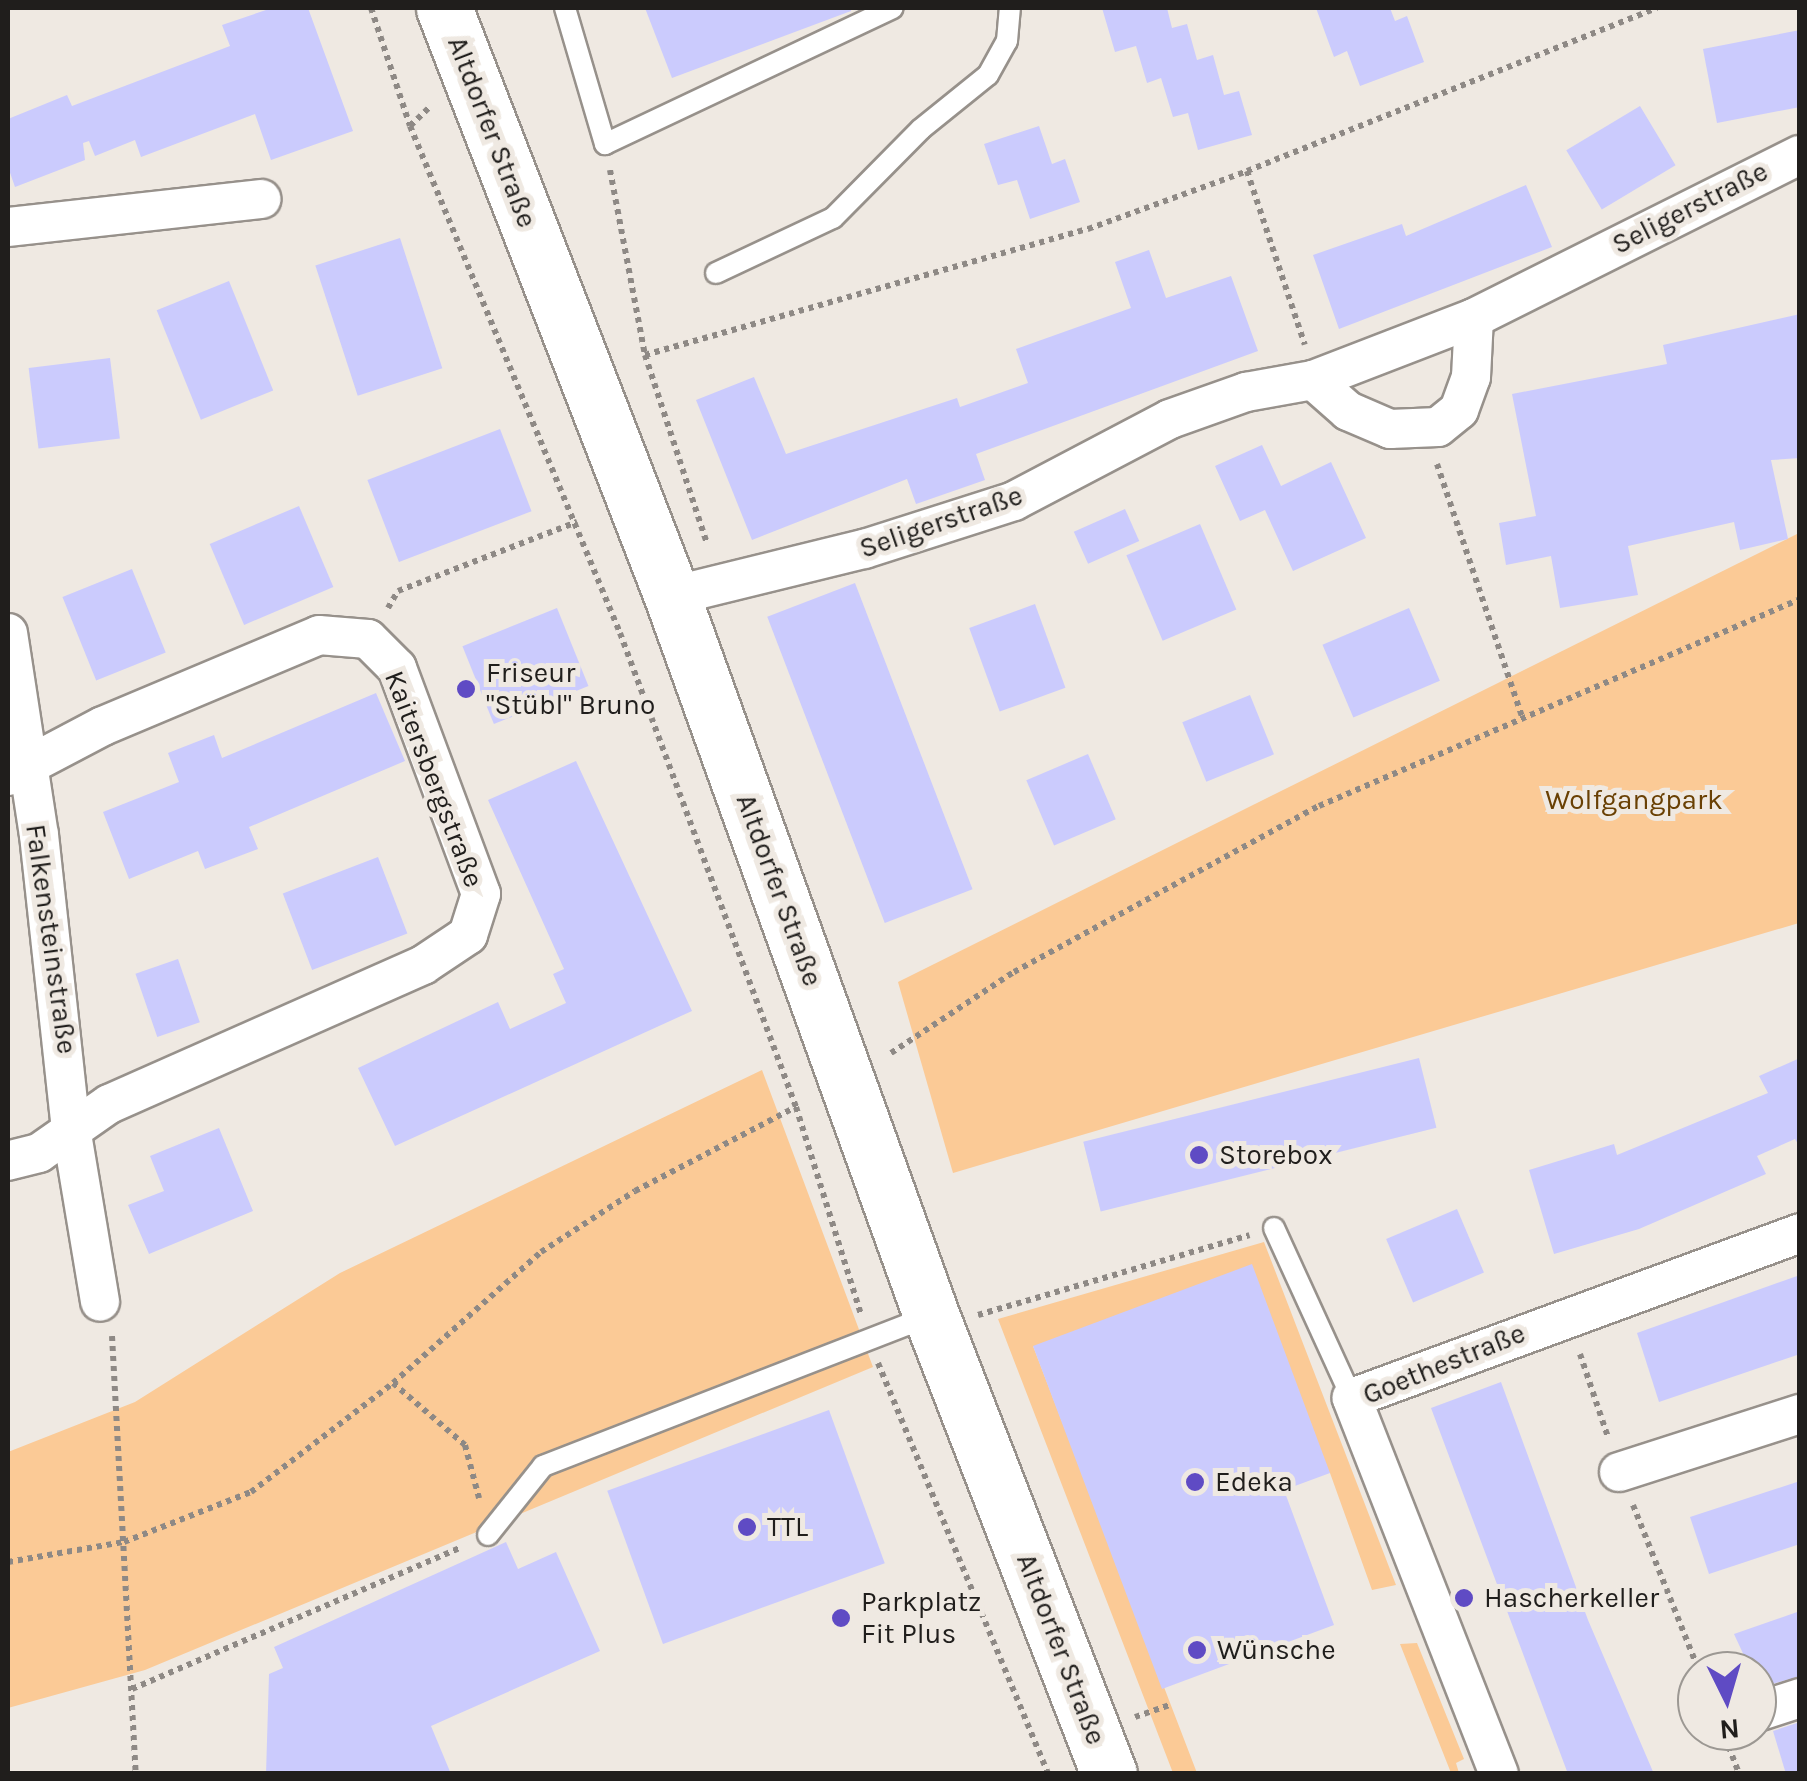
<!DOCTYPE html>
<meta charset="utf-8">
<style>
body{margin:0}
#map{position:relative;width:1807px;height:1781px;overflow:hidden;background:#efe9e2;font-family:Karla,sans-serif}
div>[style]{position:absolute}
.green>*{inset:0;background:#fbca96}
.building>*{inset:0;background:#cbcbfd;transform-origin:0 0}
.path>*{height:6px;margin-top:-3px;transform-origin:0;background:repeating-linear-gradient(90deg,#8e8985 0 5px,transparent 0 10px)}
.roads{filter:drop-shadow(2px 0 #97918b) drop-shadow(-2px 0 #97918b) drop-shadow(0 2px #97918b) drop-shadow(0 -2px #97918b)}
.lane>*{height:20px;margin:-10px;padding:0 10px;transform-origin:10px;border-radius:10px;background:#fff}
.street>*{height:38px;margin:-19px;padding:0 19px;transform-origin:19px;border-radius:19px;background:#fff}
.secondary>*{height:55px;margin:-27.5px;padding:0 27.5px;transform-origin:27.5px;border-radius:27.5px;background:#fff}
.dots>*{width:28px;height:28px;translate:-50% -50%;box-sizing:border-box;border:5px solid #efe9e2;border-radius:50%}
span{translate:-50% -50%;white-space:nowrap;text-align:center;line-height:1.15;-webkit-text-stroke:10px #efe9e2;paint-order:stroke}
.street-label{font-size:28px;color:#201e1c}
.poi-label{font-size:28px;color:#201e1c}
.left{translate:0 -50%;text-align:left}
.park-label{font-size:28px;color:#694004}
.frame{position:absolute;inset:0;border:10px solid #201e1c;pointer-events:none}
.north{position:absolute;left:1677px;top:1651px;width:100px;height:100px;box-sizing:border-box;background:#efe9e2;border:2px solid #9c9893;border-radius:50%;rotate:175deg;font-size:28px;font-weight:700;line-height:40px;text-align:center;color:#201e1c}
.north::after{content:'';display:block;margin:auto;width:35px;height:45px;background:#5f4bc4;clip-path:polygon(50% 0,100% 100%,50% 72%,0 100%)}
</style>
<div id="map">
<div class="green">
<i style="clip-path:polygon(1799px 533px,1799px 923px,953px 1173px,898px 982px)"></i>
<i style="clip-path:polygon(762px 1070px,873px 1367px,145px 1670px,8px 1708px,8px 1452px,135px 1402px,340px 1273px)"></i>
<i style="clip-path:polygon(1264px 1242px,1396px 1585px,1372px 1590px,1330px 1473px,1033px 1346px,1197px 1773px,1173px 1773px,998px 1319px)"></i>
<i style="clip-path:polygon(1417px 1643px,1464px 1759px,1456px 1763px,1459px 1773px,1451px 1773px,1400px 1644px)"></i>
</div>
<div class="building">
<i style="clip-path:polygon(272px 8px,308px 8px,353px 131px,271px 160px,255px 114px,141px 157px,135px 140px,95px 156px,89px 141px,83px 143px,85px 160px,15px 187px,8px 167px,8px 119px,67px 95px,72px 106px,230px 46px,222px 25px)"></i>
<i style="clip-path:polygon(645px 8px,851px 8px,851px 11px,672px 78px)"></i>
<i style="clip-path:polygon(1102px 8px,1167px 8px,1172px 28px,1187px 24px,1197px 60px,1213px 55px,1224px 95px,1239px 91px,1252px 135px,1198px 150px,1188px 113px,1173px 117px,1161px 78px,1147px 83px,1136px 46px,1115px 52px)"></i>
<i style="clip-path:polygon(1316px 8px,1390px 8px,1395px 21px,1407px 16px,1424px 62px,1360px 86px,1347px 51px,1334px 57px)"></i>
<i style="clip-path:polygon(1800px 30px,1800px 107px,1717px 123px,1703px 49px)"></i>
<i style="left:1640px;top:106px;width:69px;height:86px;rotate:59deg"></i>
<i style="clip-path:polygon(1039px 126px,1052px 164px,1065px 159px,1080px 202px,1030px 219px,1017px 180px,998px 185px,984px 144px)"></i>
<i style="clip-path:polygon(1526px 185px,1552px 247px,1339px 329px,1313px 255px,1402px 224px,1406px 236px)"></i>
<i style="left:400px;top:238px;width:137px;height:89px;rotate:72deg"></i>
<i style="clip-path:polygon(1149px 250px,1166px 298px,1231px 276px,1258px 351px,976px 454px,985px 480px,916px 504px,907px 479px,752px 540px,696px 400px,754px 377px,786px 454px,957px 398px,960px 407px,1028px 383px,1016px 349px,1131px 308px,1115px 262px)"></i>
<i style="left:229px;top:281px;width:118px;height:78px;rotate:68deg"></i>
<i style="clip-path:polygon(1800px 314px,1800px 458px,1771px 460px,1788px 539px,1740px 550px,1734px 522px,1628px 546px,1638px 595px,1560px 608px,1551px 556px,1506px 565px,1499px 523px,1536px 516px,1512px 394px,1667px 364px,1663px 345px)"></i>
<i style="left:110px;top:358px;width:81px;height:82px;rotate:83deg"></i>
<i style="left:500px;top:429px;width:88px;height:142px;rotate:69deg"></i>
<i style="clip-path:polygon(1262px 445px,1281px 486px,1331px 462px,1366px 538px,1293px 571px,1265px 510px,1240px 521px,1215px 466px)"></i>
<i style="left:299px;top:506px;width:88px;height:97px;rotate:67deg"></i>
<i style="left:1125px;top:509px;width:35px;height:56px;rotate:66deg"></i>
<i style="left:1200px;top:524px;width:93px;height:80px;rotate:67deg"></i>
<i style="left:132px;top:569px;width:90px;height:75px;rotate:68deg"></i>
<i style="left:855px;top:583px;width:328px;height:94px;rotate:69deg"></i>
<i style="left:1035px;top:604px;width:89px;height:70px;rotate:70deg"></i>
<i style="left:557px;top:608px;width:84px;height:102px;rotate:68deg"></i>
<i style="left:1409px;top:608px;width:79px;height:94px;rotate:67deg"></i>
<i style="clip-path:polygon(376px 693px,405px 761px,249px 827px,258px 849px,205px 869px,198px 851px,129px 879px,103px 812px,179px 782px,168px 753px,214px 735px,222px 758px)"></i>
<i style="left:1250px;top:695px;width:64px;height:73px;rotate:68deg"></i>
<i style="left:1088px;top:754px;width:71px;height:67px;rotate:67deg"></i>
<i style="clip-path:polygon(576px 761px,692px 1011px,395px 1146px,358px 1068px,498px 1002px,510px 1029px,566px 1003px,553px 974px,564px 969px,488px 800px)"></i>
<i style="left:378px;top:857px;width:82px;height:102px;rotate:69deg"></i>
<i style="left:178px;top:959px;width:67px;height:45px;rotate:71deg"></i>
<i style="left:1419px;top:1058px;width:72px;height:346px;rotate:76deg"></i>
<i style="clip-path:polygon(1800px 1058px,1800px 1147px,1795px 1139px,1757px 1156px,1766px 1174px,1639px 1229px,1554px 1254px,1529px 1170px,1614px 1144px,1617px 1155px,1768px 1093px,1759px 1076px)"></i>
<i style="clip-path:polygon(219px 1128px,253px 1211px,149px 1254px,128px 1205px,164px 1191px,150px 1156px)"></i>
<i style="left:1457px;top:1209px;width:69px;height:77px;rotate:67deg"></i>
<i style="clip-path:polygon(1252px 1264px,1330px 1473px,1284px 1490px,1334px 1625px,1162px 1689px,1033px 1346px)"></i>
<i style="clip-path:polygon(1800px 1275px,1800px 1354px,1659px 1402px,1637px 1333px)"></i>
<i style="clip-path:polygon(1501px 1382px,1588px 1620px,1654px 1774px,1568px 1774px,1431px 1408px)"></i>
<i style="left:829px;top:1410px;width:163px;height:236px;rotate:70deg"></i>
<i style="clip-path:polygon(1800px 1481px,1800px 1544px,1709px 1574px,1690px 1517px)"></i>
<i style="clip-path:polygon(506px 1542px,518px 1569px,556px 1552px,600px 1651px,431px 1726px,451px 1774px,266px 1774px,269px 1674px,283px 1668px,274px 1647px)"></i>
<i style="clip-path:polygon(1800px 1611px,1800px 1676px,1759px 1688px,1734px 1634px)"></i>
<i style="clip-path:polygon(1800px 1722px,1800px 1774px,1786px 1774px,1773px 1731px)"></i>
</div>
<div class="path">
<i style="left:371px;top:8px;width:124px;rotate:71.7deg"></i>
<i style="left:410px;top:126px;width:549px;rotate:67.5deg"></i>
<i style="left:620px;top:633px;width:506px;rotate:69.63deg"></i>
<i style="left:796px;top:1107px;width:217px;rotate:72.6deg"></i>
<i style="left:410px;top:126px;width:29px;rotate:-44deg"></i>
<i style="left:610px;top:170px;width:188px;rotate:79.3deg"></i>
<i style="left:645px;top:355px;width:199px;rotate:71.8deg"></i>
<i style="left:1247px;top:171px;width:441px;rotate:-21.7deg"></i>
<i style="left:645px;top:355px;width:461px;rotate:-15.9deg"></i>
<i style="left:1088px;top:229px;width:169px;rotate:-20deg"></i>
<i style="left:1247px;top:171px;width:183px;rotate:71.6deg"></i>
<i style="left:1437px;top:464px;width:266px;rotate:71.4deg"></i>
<i style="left:388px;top:608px;width:20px;rotate:-60deg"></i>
<i style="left:398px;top:591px;width:192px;rotate:-21.1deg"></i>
<i style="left:891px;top:1053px;width:147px;rotate:-33.4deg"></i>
<i style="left:1014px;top:972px;width:347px;rotate:-28.6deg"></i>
<i style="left:1319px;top:806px;width:524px;rotate:-23.28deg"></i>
<i style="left:978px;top:1315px;width:283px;rotate:-16.4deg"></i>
<i style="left:112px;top:1336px;width:439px;rotate:86.9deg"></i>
<i style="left:1580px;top:1354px;width:88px;rotate:71.4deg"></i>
<i style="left:878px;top:1363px;width:445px;rotate:67.5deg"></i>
<i style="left:393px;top:1383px;width:95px;rotate:40.7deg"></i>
<i style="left:465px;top:1445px;width:55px;rotate:75.2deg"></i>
<i style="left:1633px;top:1505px;width:179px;rotate:68.3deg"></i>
<i style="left:8px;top:1562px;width:118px;rotate:-9.8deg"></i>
<i style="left:124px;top:1542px;width:136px;rotate:-21.5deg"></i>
<i style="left:251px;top:1492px;width:179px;rotate:-37.5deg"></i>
<i style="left:393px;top:1383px;width:198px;rotate:-41.5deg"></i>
<i style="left:541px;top:1252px;width:112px;rotate:-33deg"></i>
<i style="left:635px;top:1191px;width:182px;rotate:-27.6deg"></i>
<i style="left:132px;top:1689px;width:358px;rotate:-23.3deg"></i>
<i style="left:1135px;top:1717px;width:37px;rotate:-19deg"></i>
<i style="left:1725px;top:1737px;width:40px;rotate:69deg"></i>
</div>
<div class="roads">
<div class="lane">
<i style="left:565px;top:8px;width:142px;rotate:73.6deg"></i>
<i style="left:605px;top:144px;width:318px;rotate:-25.3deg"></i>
<i style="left:716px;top:273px;width:129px;rotate:-25.2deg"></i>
<i style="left:833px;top:218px;width:125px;rotate:-45.3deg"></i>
<i style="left:921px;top:129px;width:86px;rotate:-38.9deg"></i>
<i style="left:988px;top:75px;width:39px;rotate:-61deg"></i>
<i style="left:1007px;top:41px;width:33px;rotate:-85deg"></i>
<i style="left:1274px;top:1228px;width:187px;rotate:65.4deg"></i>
<i style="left:488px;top:1535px;width:88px;rotate:-51.4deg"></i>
<i style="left:543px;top:1466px;width:414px;rotate:-21.2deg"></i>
</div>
<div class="street">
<i style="left:8px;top:227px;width:255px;rotate:-6.3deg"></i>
<i style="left:1474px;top:318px;width:364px;rotate:-26.6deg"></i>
<i style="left:672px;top:596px;width:198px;rotate:-13.8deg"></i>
<i style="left:864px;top:549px;width:157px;rotate:-17.7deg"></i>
<i style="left:1014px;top:501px;width:176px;rotate:-27.7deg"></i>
<i style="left:1170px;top:419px;width:81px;rotate:-19.6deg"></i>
<i style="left:1246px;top:392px;width:68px;rotate:-10.2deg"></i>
<i style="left:1313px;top:380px;width:47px;rotate:41.5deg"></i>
<i style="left:1348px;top:411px;width:46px;rotate:23.2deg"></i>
<i style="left:1390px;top:429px;width:48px;rotate:-2.4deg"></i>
<i style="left:1438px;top:427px;width:27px;rotate:-39deg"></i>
<i style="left:1459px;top:410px;width:35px;rotate:-70deg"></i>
<i style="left:1471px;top:377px;width:59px;rotate:-87.1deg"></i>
<i style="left:1474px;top:318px;width:173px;rotate:158.9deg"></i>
<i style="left:8px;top:633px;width:204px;rotate:81.3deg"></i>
<i style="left:39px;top:835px;width:295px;rotate:83.8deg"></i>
<i style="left:71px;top:1128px;width:176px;rotate:80.5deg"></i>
<i style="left:8px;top:776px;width:107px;rotate:-27.8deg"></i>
<i style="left:103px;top:726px;width:234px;rotate:-22.8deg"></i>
<i style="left:319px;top:635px;width:49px;rotate:4.7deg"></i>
<i style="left:368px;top:639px;width:41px;rotate:45deg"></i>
<i style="left:397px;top:668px;width:241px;rotate:69.6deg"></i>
<i style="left:481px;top:894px;width:43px;rotate:107.6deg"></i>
<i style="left:468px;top:935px;width:54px;rotate:146.3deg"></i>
<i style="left:423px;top:965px;width:343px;rotate:156.1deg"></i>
<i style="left:109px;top:1104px;width:85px;rotate:145deg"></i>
<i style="left:39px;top:1153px;width:32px;rotate:166deg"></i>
<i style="left:1619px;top:1472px;width:190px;rotate:-17.8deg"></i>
<i style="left:1757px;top:1712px;width:45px;rotate:-18deg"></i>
<i style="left:1499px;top:1774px;width:404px;rotate:-111.4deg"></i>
<i style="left:1352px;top:1398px;width:477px;rotate:-20.2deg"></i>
</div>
<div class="secondary">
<i style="left:444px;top:8px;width:631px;rotate:68.81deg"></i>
<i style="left:672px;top:596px;width:764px;rotate:70.19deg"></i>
<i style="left:931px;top:1315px;width:492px;rotate:68.8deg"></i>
</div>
</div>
<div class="dots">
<i style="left:466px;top:689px;background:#5f4bc4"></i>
<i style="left:1199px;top:1155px;background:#5f4bc4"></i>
<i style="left:1195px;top:1482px;background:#5f4bc4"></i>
<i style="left:747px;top:1527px;background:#5f4bc4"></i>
<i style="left:1464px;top:1598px;background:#5f4bc4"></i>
<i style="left:841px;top:1618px;background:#5f4bc4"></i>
<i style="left:1197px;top:1650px;background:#5f4bc4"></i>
</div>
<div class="street-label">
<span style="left:492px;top:132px;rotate:69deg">Altdorfer Straße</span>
<span style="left:1690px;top:208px;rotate:-27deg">Seligerstraße</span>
<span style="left:941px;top:522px;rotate:-19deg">Seligerstraße</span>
<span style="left:434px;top:779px;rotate:69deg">Kaitersbergstraße</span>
<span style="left:779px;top:890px;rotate:70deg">Altdorfer Straße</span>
<span style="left:51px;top:939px;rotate:82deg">Falkensteinstraße</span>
<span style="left:1444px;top:1364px;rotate:-22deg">Goethestraße</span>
<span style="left:1061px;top:1649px;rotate:69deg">Altdorfer Straße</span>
</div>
<div class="poi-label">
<span class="left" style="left:486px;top:689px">Friseur<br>"Stübl" Bruno</span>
<span class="left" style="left:1219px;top:1155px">Storebox</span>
<span class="left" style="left:1215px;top:1482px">Edeka</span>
<span class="left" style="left:767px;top:1527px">TTL</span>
<span class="left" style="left:1484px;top:1598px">Hascherkeller</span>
<span class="left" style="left:861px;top:1618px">Parkplatz<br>Fit Plus</span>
<span class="left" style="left:1217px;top:1650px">Wünsche</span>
</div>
<div class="park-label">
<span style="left:1634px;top:800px">Wolfgangpark</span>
</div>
<div class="frame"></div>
<div class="north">N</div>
</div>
